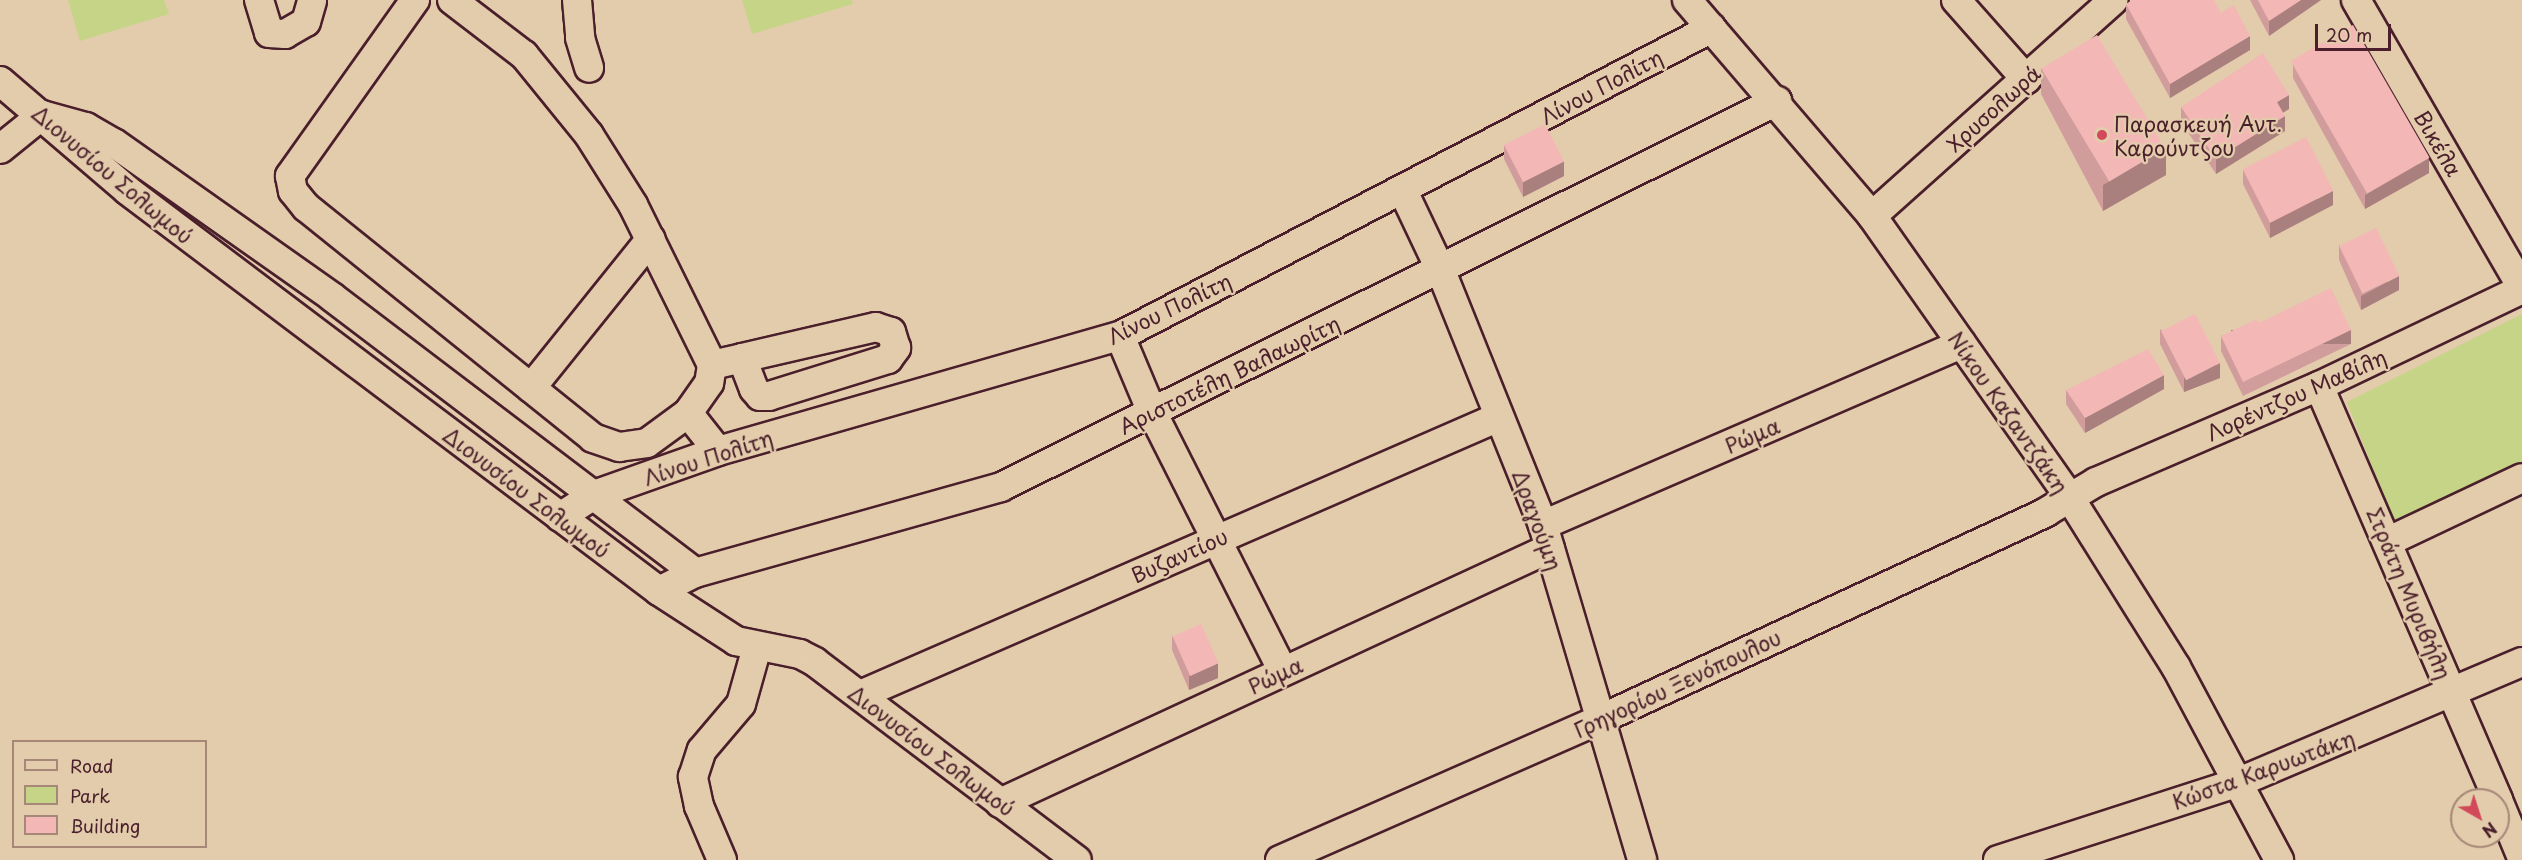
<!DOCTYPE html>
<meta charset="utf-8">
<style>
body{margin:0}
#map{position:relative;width:2522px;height:860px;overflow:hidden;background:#e3ccac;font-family:"Playpen Sans",sans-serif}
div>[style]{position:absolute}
.green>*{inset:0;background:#c6d488}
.roads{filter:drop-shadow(2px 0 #4a1f2b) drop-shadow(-2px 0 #4a1f2b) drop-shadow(0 2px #4a1f2b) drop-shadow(0 -2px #4a1f2b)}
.minor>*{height:28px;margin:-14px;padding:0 14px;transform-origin:14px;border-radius:14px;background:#e3ccac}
.wall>*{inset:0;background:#d19d9c}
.shaded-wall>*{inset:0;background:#aa807f;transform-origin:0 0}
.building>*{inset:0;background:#f3b7b5;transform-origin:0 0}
.dots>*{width:16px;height:16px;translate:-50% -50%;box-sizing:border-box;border:3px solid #e3ccac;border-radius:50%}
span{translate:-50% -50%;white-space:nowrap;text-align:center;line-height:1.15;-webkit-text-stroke:4.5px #e3ccac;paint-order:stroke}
.street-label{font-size:21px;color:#4a1f2b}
.poi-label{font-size:21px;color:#4a1f2b}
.left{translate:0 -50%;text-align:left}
.legend{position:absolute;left:12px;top:740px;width:195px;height:108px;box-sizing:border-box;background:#e3ccac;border:2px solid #a68778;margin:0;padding:8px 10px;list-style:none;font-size:18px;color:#4a1f2b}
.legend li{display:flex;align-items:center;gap:12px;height:30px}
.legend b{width:30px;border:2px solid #a68778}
.north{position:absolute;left:2450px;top:788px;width:60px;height:60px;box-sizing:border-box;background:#e3ccac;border:2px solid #a68778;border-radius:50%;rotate:141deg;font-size:16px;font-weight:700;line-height:24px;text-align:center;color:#4a1f2b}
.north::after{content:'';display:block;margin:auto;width:21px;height:27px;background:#d1495b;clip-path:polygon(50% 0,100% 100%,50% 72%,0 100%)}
.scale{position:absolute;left:2315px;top:24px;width:76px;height:27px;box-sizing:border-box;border:3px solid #4a1f2b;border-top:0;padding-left:8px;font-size:18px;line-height:21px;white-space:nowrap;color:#4a1f2b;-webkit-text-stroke:4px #e3ccac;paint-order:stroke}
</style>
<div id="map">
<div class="green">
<i style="clip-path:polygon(68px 0,164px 0,169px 14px,80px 41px)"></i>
<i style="clip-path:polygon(742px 0,852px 0,853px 4px,752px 34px)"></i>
<i style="clip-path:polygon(2522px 314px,2522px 467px,2397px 531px,2347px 402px)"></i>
</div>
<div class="roads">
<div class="minor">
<i style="left:259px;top:0;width:34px;rotate:73deg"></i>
<i style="left:269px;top:33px;width:16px;rotate:4deg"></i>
<i style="left:285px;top:34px;width:24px;rotate:-30deg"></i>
<i style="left:306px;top:22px;width:22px;rotate:-74deg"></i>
<i style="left:415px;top:0;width:216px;rotate:125.4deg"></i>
<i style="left:290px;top:176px;width:15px;rotate:79deg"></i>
<i style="left:293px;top:191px;width:21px;rotate:51deg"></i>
<i style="left:306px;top:207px;width:368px;rotate:38.8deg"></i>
<i style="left:593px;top:438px;width:28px;rotate:19deg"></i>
<i style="left:619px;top:447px;width:28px;rotate:-8deg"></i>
<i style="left:647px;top:443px;width:51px;rotate:-36.2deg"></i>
<i style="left:688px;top:413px;width:48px;rotate:51.7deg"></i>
<i style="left:452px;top:0;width:91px;rotate:37.4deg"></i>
<i style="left:524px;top:55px;width:103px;rotate:50.9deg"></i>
<i style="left:589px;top:135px;width:83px;rotate:57.8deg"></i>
<i style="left:633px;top:205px;width:178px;rotate:63.7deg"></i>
<i style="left:712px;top:365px;width:18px;rotate:99deg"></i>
<i style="left:709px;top:383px;width:37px;rotate:125deg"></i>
<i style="left:577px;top:0;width:38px;rotate:85deg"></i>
<i style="left:580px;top:38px;width:31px;rotate:73deg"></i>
<i style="left:1687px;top:0;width:284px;rotate:49.4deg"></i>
<i style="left:1872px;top:216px;width:345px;rotate:54.9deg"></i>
<i style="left:2070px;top:498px;width:199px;rotate:57.9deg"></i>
<i style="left:2176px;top:667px;width:219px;rotate:61.9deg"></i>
<i style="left:1956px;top:0;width:106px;rotate:48.5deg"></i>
<i style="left:2356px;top:0;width:332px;rotate:60deg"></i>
<i style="left:0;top:81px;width:167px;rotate:40.6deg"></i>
<i style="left:127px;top:190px;width:666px;rotate:37.01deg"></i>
<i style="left:659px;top:591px;width:92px;rotate:33deg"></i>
<i style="left:736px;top:641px;width:65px;rotate:11.5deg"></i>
<i style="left:800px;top:654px;width:17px;rotate:28deg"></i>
<i style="left:815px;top:662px;width:328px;rotate:37.1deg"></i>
<i style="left:0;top:149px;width:54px;rotate:-39deg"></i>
<i style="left:42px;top:115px;width:46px;rotate:15.3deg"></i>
<i style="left:86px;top:127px;width:32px;rotate:30deg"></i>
<i style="left:114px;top:143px;width:267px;rotate:35.2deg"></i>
<i style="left:332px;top:297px;width:456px;rotate:37.2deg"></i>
<i style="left:1403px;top:191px;width:89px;rotate:64.6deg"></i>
<i style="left:1441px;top:271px;width:274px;rotate:68.1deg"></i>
<i style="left:1543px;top:525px;width:349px;rotate:73.5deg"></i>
<i style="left:1872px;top:216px;width:324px;rotate:-41.8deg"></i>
<i style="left:1120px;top:336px;width:82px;rotate:67.2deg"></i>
<i style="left:1152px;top:412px;width:290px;rotate:63.2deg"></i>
<i style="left:712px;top:365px;width:31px;rotate:-13deg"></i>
<i style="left:742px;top:358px;width:33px;rotate:69deg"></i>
<i style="left:754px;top:389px;width:9px;rotate:49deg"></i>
<i style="left:760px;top:396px;width:9px"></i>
<i style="left:769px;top:396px;width:125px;rotate:-17.3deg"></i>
<i style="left:888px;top:359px;width:14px;rotate:-54deg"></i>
<i style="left:896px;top:348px;width:17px;rotate:-107deg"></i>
<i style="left:891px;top:332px;width:16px;rotate:-162deg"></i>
<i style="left:876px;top:327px;width:138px;rotate:167deg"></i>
<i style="left:2319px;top:386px;width:451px;rotate:66.6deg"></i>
<i style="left:531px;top:388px;width:191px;rotate:-51.2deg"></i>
<i style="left:560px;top:517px;width:40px;rotate:-32.9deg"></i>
<i style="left:594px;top:495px;width:132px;rotate:-19.5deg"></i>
<i style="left:718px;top:451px;width:418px;rotate:-16deg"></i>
<i style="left:1120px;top:336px;width:667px;rotate:-27.49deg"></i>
<i style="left:1543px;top:525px;width:456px;rotate:-23.4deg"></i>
<i style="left:2389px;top:541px;width:147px;rotate:-25.3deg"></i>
<i style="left:659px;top:591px;width:40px;rotate:-26.6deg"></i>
<i style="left:695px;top:573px;width:318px;rotate:-15.7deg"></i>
<i style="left:1001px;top:487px;width:867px;rotate:-26.45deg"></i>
<i style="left:860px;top:695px;width:697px;rotate:-23.51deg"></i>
<i style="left:2498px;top:800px;width:63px;rotate:67.5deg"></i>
<i style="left:1000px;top:803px;width:606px;rotate:-24.87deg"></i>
<i style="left:722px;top:860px;width:59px;rotate:-113.1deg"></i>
<i style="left:699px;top:806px;width:30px;rotate:-102deg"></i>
<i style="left:693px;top:777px;width:28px;rotate:-72deg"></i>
<i style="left:702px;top:750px;width:60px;rotate:-49.7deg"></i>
<i style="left:741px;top:704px;width:59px;rotate:-74.3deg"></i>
<i style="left:1280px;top:860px;width:351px;rotate:-23.7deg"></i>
<i style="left:1601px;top:719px;width:491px;rotate:-24.9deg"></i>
<i style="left:2046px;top:512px;width:58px;rotate:-31deg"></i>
<i style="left:2096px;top:482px;width:243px;rotate:-23.3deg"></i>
<i style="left:2319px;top:386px;width:225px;rotate:-25.5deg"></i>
<i style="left:1998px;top:860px;width:253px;rotate:-17.9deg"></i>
<i style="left:2239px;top:782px;width:307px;rotate:-23deg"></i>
</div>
</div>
<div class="wall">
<i style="clip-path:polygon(2250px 0,2321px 0,2269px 36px)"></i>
<i style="clip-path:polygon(2126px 4px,2221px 13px,2250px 50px,2170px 98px,2126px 19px)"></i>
<i style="clip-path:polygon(2293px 64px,2429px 173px,2365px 209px,2293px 78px)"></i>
<i style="clip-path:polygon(2041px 68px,2166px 175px,2103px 211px,2041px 94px)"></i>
<i style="clip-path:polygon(2181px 107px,2289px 109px,2283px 113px,2285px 131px,2216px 174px,2181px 122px)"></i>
<i style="clip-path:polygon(1504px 145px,1564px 176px,1523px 197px,1504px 159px)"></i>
<i style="clip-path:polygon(2243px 170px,2333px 205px,2270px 238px,2243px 184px)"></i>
<i style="clip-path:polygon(2339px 245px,2399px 290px,2361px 310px,2339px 260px)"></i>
<i style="clip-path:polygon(2259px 323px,2351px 344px,2243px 396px,2221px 351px,2221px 336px)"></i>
<i style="clip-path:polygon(2160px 329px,2220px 378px,2184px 392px,2160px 344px)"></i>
<i style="clip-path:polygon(2164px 389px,2085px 433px,2066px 404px,2066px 390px)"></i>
<i style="clip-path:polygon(1172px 636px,1218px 678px,1189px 690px,1172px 650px)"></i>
</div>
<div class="shaded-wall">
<i style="clip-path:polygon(2301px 0,2321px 0,2269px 36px,2269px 21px)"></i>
<i style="clip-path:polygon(2250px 36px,2250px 50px,2170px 98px,2170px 84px)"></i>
<i style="clip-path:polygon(2289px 95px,2289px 109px,2277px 116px,2277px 102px)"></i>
<i style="clip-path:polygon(2285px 116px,2285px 131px,2216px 174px,2216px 159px)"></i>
<i style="clip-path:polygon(2166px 148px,2166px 175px,2103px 211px,2103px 185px)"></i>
<i style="clip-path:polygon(2429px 158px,2429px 173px,2365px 209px,2365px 195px)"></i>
<i style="clip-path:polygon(1564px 161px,1564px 176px,1523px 197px,1523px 182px)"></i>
<i style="clip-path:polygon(2333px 191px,2333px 205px,2270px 238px,2270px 223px)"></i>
<i style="clip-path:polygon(2399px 276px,2399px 290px,2361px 310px,2361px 296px)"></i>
<i style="left:2351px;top:330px;width:14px;height:120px;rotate:90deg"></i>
<i style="clip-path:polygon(2220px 363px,2220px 378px,2184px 392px,2184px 378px)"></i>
<i style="clip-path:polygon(2164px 375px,2164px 389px,2085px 433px,2085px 418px)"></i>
<i style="clip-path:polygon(1218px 663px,1218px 678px,1189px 690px,1189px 676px)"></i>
</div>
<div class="building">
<i style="clip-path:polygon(2132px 0,2214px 0,2221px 13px,2234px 5px,2250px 36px,2170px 84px,2126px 4px)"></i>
<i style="clip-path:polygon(2258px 0,2301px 0,2269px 21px)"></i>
<i style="left:2353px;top:25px;width:153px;height:72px;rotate:60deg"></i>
<i style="left:2097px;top:35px;width:132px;height:65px;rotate:59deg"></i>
<i style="clip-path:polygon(2263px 53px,2289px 95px,2277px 102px,2285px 116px,2216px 159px,2181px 107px)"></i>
<i style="left:1545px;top:124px;width:42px;height:46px;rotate:63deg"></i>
<i style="left:2306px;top:137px;width:60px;height:71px;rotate:63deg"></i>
<i style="left:2376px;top:228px;width:53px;height:41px;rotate:64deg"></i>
<i style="clip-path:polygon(2331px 288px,2351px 330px,2243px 382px,2221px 336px,2257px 319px,2259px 323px)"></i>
<i style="left:2195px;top:314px;width:55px;height:38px;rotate:63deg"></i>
<i style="clip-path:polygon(2148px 349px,2164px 375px,2085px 418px,2066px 390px)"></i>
<i style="left:1201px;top:624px;width:43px;height:31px;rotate:66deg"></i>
</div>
<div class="dots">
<i style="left:2102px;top:135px;background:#d1495b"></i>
</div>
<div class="street-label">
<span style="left:1601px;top:86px;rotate:-28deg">Λίνου Πολίτη</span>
<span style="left:1993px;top:108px;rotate:-42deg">Χρυσολωρά</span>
<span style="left:2439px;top:143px;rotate:60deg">Βικέλα</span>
<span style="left:113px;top:174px;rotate:40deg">Διονυσίου Σολωμού</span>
<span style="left:1169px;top:308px;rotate:-26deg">Λίνου Πολίτη</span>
<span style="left:1229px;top:374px;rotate:-26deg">Αριστοτέλη Βαλαωρίτη</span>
<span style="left:2296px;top:394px;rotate:-24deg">Λορέντζου Μαβίλη</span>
<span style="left:2009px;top:412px;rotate:55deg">Νίκου Καζαντζάκη</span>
<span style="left:1752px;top:435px;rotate:-23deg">Ρώμα</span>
<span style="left:708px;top:457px;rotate:-18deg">Λίνου Πολίτη</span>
<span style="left:527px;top:492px;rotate:37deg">Διονυσίου Σολωμού</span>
<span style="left:1538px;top:520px;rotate:70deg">Δραγούμη</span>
<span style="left:1179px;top:555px;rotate:-24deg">Βυζαντίου</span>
<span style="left:2410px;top:593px;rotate:67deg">Στράτη Μυριβήλη</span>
<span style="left:1275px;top:675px;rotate:-25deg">Ρώμα</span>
<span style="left:1677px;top:683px;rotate:-25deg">Γρηγορίου Ξενόπουλου</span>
<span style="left:932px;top:750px;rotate:37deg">Διονυσίου Σολωμού</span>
<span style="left:2263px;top:769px;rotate:-20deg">Κώστα Καρυωτάκη</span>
</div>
<div class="poi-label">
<span class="left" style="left:2114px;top:135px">Παρασκευή Αντ.<br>Καρούντζου</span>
</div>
<ul class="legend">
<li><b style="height:8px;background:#e3ccac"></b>Road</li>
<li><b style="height:16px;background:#c6d488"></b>Park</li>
<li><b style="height:16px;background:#f3b7b5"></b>Building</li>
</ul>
<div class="north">N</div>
<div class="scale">20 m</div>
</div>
